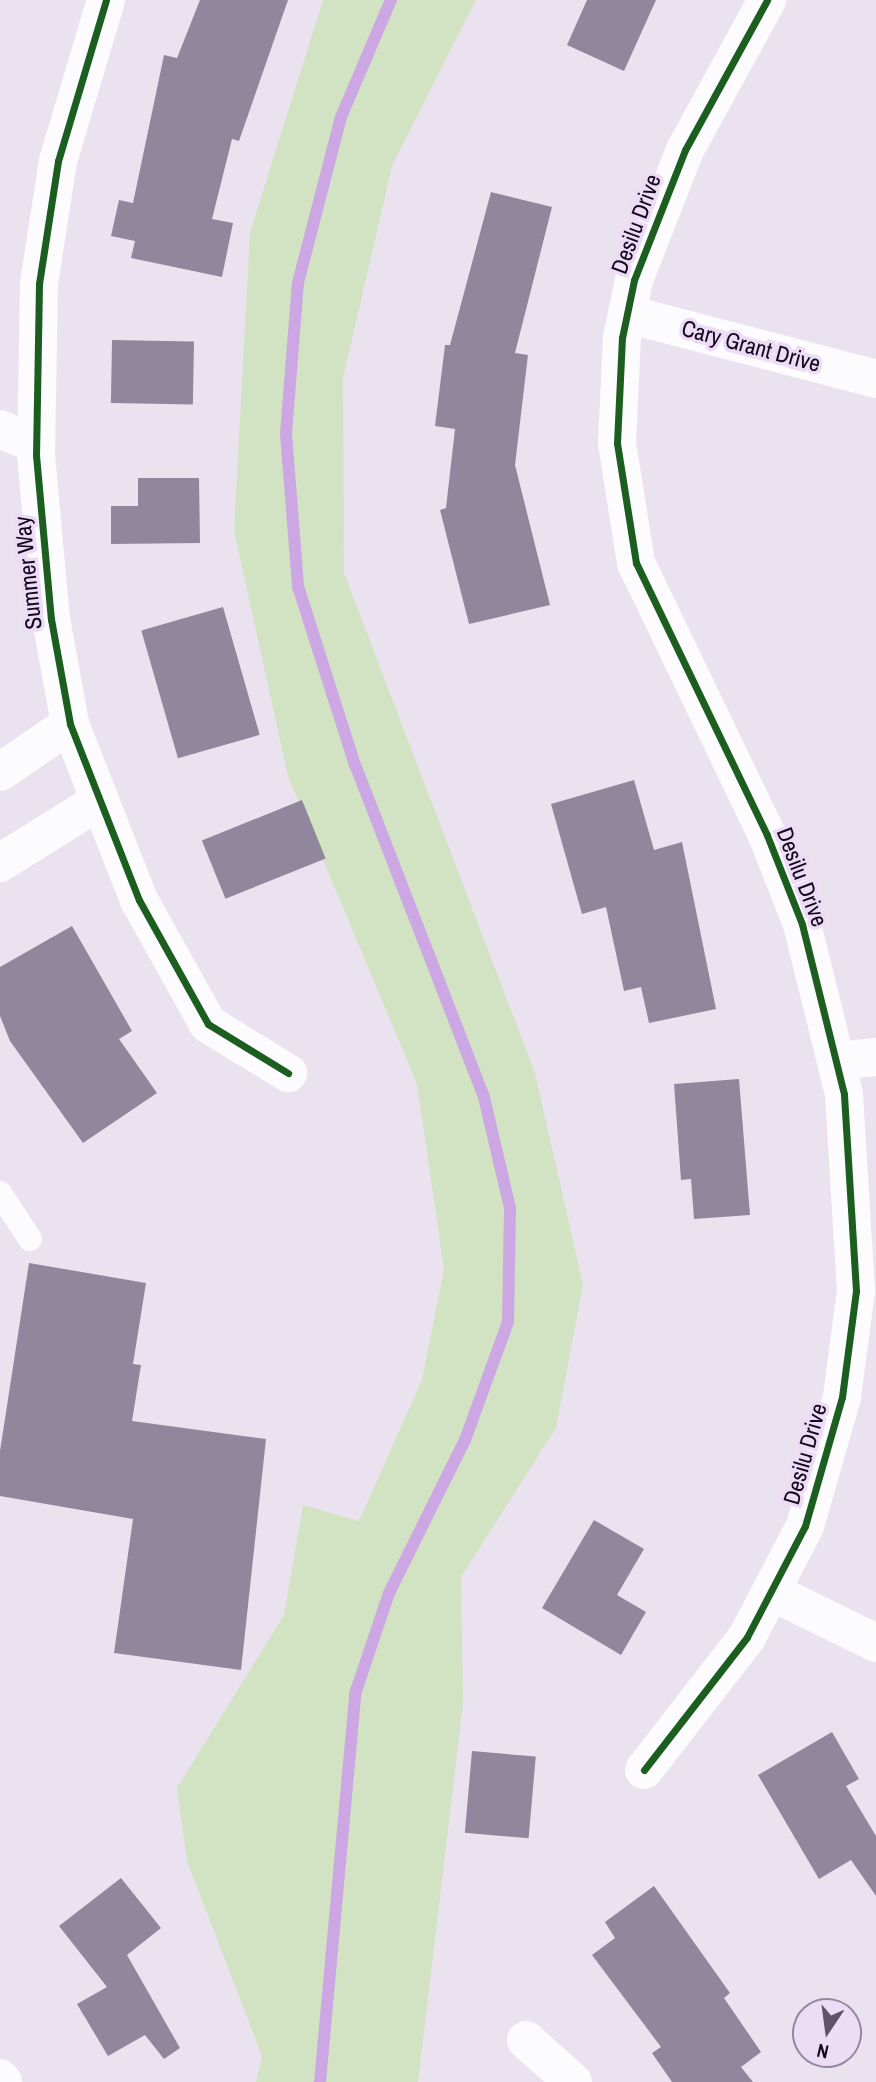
<!DOCTYPE html>
<style>
body{margin:0}
#map{position:relative;width:876px;height:2082px;overflow:hidden;background:#ebe2f0;font-family:"Archivo Narrow",sans-serif}
div>[style]{position:absolute}
.green>*{inset:0;background:#d1e3c2}
.stream>*{height:12px;margin:-6px;padding:0 6px;transform-origin:6px;border-radius:6px;background:#cda7e4}
.building>*{inset:0;background:#90879c;transform-origin:0 0}
.lane>*{height:24px;margin:-12px;padding:0 12px;transform-origin:12px;border-radius:12px;background:#fcfbfd}
.street>*{height:38px;margin:-19px;padding:0 19px;transform-origin:19px;border-radius:19px;background:#fcfbfd}
.cycleway>*{height:7px;margin:-3.5px;padding:0 3.5px;transform-origin:3.5px;border-radius:3.5px;background:#1b5e20}
span{translate:-50% -50%;white-space:nowrap;text-align:center;line-height:1.15;-webkit-text-stroke:7px #ecdcf6;paint-order:stroke}
.street-label{font-size:23px;color:#15061d}
.north{position:absolute;left:792px;top:1998px;width:70px;height:70px;box-sizing:border-box;background:#ecdcf6;border:2px solid #96869f;border-radius:50%;rotate:193deg;font-size:19px;font-weight:700;line-height:28px;text-align:center;color:#15061d}
.north::after{content:'';display:block;margin:auto;width:24px;height:32px;background:#605367;clip-path:polygon(50% 0,100% 100%,50% 72%,0 100%)}
</style>
<div id="map">
<div class="green">
<i style="clip-path:polygon(323px 0,476px 0,392px 166px,343px 378px,344px 573px,535px 1073px,583px 1285px,556px 1428px,461px 1577px,463px 1704px,418px 2082px,256px 2082px,262px 2056px,187px 1861px,177px 1788px,284px 1615px,303px 1505px,359px 1521px,422px 1380px,444px 1269px,417px 1084px,288px 776px,234px 531px,250px 233px)"></i>
</div>
<div class="stream">
<i style="left:320px;top:2082px;width:390px;rotate:-84.8deg"></i>
<i style="left:355px;top:1694px;width:107px;rotate:-71.4deg"></i>
<i style="left:389px;top:1593px;width:171px;rotate:-63.6deg"></i>
<i style="left:465px;top:1440px;width:126px;rotate:-70deg"></i>
<i style="left:508px;top:1322px;width:114px;rotate:-89deg"></i>
<i style="left:510px;top:1208px;width:114px;rotate:-103.2deg"></i>
<i style="left:484px;top:1097px;width:356px;rotate:-111.2deg"></i>
<i style="left:355px;top:765px;width:188px;rotate:-107.7deg"></i>
<i style="left:298px;top:586px;width:152px;rotate:-94.5deg"></i>
<i style="left:286px;top:434px;width:151px;rotate:-85.5deg"></i>
<i style="left:298px;top:283px;width:171px;rotate:-75.5deg"></i>
<i style="left:341px;top:117px;width:127px;rotate:-66.9deg"></i>
</div>
<div class="building">
<i style="clip-path:polygon(200px 0,288px 0,239px 141px,232px 139px,212px 219px,233px 223px,222px 277px,131px 258px,135px 241px,111px 236px,119px 200px,133px 203px,164px 55px,177px 58px)"></i>
<i style="clip-path:polygon(587px 0,656px 0,624px 71px,567px 45px)"></i>
<i style="clip-path:polygon(491px 192px,552px 207px,515px 353px,528px 355px,515px 465px,550px 605px,469px 624px,440px 510px,446px 508px,455px 429px,435px 426px,445px 345px,450px 345px)"></i>
<i style="left:112px;top:340px;width:82px;height:63px;rotate:1deg"></i>
<i style="clip-path:polygon(138px 478px,199px 478px,200px 543px,111px 544px,111px 506px,138px 506px)"></i>
<i style="left:223px;top:607px;width:133px;height:85px;rotate:74deg"></i>
<i style="clip-path:polygon(634px 780px,654px 850px,682px 842px,716px 1009px,649px 1023px,641px 987px,624px 991px,606px 907px,582px 914px,551px 804px)"></i>
<i style="left:302px;top:800px;width:63px;height:108px;rotate:68deg"></i>
<i style="clip-path:polygon(72px 926px,132px 1031px,119px 1039px,157px 1093px,83px 1143px,10px 1041px,0 1016px,0 967px)"></i>
<i style="clip-path:polygon(739px 1079px,750px 1215px,694px 1219px,691px 1179px,681px 1180px,674px 1084px)"></i>
<i style="clip-path:polygon(29px 1263px,146px 1283px,133px 1364px,141px 1365px,132px 1421px,266px 1439px,241px 1670px,114px 1653px,133px 1519px,0 1496px,0 1451px)"></i>
<i style="clip-path:polygon(594px 1520px,644px 1549px,617px 1595px,646px 1612px,621px 1655px,542px 1608px)"></i>
<i style="clip-path:polygon(832px 1732px,859px 1779px,846px 1786px,876px 1836px,876px 1896px,851px 1860px,819px 1879px,758px 1775px)"></i>
<i style="left:472px;top:1751px;width:64px;height:82px;rotate:5deg"></i>
<i style="clip-path:polygon(121px 1878px,161px 1928px,127px 1955px,180px 2048px,164px 2059px,145px 2035px,108px 2056px,77px 2004px,107px 1987px,59px 1926px)"></i>
<i style="clip-path:polygon(654px 1886px,730px 1993px,724px 1998px,761px 2052px,741px 2067px,753px 2082px,672px 2082px,652px 2053px,661px 2047px,592px 1955px,615px 1938px,605px 1922px)"></i>
</div>
<div class="lane">
<i style="left:0;top:1193px;width:55px;rotate:56.9deg"></i>
</div>
<div class="street">
<i style="left:106px;top:0;width:168px;rotate:106.6deg"></i>
<i style="left:58px;top:161px;width:124px;rotate:98.8deg"></i>
<i style="left:39px;top:284px;width:171px;rotate:91deg"></i>
<i style="left:36px;top:455px;width:165px;rotate:84.8deg"></i>
<i style="left:51px;top:619px;width:107px;rotate:79.7deg"></i>
<i style="left:70px;top:724px;width:189px;rotate:68.6deg"></i>
<i style="left:139px;top:900px;width:142px;rotate:60.9deg"></i>
<i style="left:208px;top:1024px;width:94px;rotate:31.5deg"></i>
<i style="left:627px;top:314px;width:257px;rotate:14.6deg"></i>
<i style="left:0;top:429px;width:39px;rotate:23deg"></i>
<i style="left:0;top:772px;width:85px;rotate:-34.4deg"></i>
<i style="left:0;top:863px;width:113px;rotate:-32deg"></i>
<i style="left:837px;top:1061px;width:39px;rotate:-6deg"></i>
<i style="left:772px;top:1592px;width:116px;rotate:26.1deg"></i>
<i style="left:644px;top:1770px;width:168px;rotate:-52.2deg"></i>
<i style="left:747px;top:1637px;width:125px;rotate:-62.4deg"></i>
<i style="left:805px;top:1526px;width:134px;rotate:-74deg"></i>
<i style="left:842px;top:1397px;width:107px;rotate:-82.5deg"></i>
<i style="left:856px;top:1291px;width:197px;rotate:-93.5deg"></i>
<i style="left:844px;top:1094px;width:175px;rotate:-103.9deg"></i>
<i style="left:802px;top:924px;width:96px;rotate:-111.5deg"></i>
<i style="left:767px;top:835px;width:302px;rotate:-115.7deg"></i>
<i style="left:636px;top:563px;width:121px;rotate:-99deg"></i>
<i style="left:617px;top:443px;width:105px;rotate:-87.3deg"></i>
<i style="left:622px;top:338px;width:59px;rotate:-78.3deg"></i>
<i style="left:634px;top:280px;width:140px;rotate:-68.6deg"></i>
<i style="left:685px;top:150px;width:171px;rotate:-61.3deg"></i>
<i style="left:526px;top:2040px;width:63px;rotate:41.8deg"></i>
<i style="left:0;top:2078px;width:5px;rotate:53deg"></i>
</div>
<div class="cycleway">
<i style="left:106px;top:0;width:168px;rotate:106.6deg"></i>
<i style="left:58px;top:161px;width:124px;rotate:98.8deg"></i>
<i style="left:39px;top:284px;width:171px;rotate:91deg"></i>
<i style="left:36px;top:455px;width:165px;rotate:84.8deg"></i>
<i style="left:51px;top:619px;width:107px;rotate:79.7deg"></i>
<i style="left:70px;top:724px;width:189px;rotate:68.6deg"></i>
<i style="left:139px;top:900px;width:142px;rotate:60.9deg"></i>
<i style="left:208px;top:1024px;width:94px;rotate:31.5deg"></i>
<i style="left:644px;top:1770px;width:168px;rotate:-52.2deg"></i>
<i style="left:747px;top:1637px;width:125px;rotate:-62.4deg"></i>
<i style="left:805px;top:1526px;width:134px;rotate:-74deg"></i>
<i style="left:842px;top:1397px;width:107px;rotate:-82.5deg"></i>
<i style="left:856px;top:1291px;width:197px;rotate:-93.5deg"></i>
<i style="left:844px;top:1094px;width:175px;rotate:-103.9deg"></i>
<i style="left:802px;top:924px;width:96px;rotate:-111.5deg"></i>
<i style="left:767px;top:835px;width:302px;rotate:-115.7deg"></i>
<i style="left:636px;top:563px;width:121px;rotate:-99deg"></i>
<i style="left:617px;top:443px;width:105px;rotate:-87.3deg"></i>
<i style="left:622px;top:338px;width:59px;rotate:-78.3deg"></i>
<i style="left:634px;top:280px;width:140px;rotate:-68.6deg"></i>
<i style="left:685px;top:150px;width:171px;rotate:-61.3deg"></i>
</div>
<div class="street-label">
<span style="left:636px;top:224px;rotate:-70deg">Desilu Drive</span>
<span style="left:751px;top:346px;rotate:15deg">Cary Grant Drive</span>
<span style="left:28px;top:573px;rotate:-96deg">Summer Way</span>
<span style="left:802px;top:877px;rotate:69deg">Desilu Drive</span>
<span style="left:805px;top:1454px;rotate:-74deg">Desilu Drive</span>
</div>
<div class="north">N</div>
</div>
